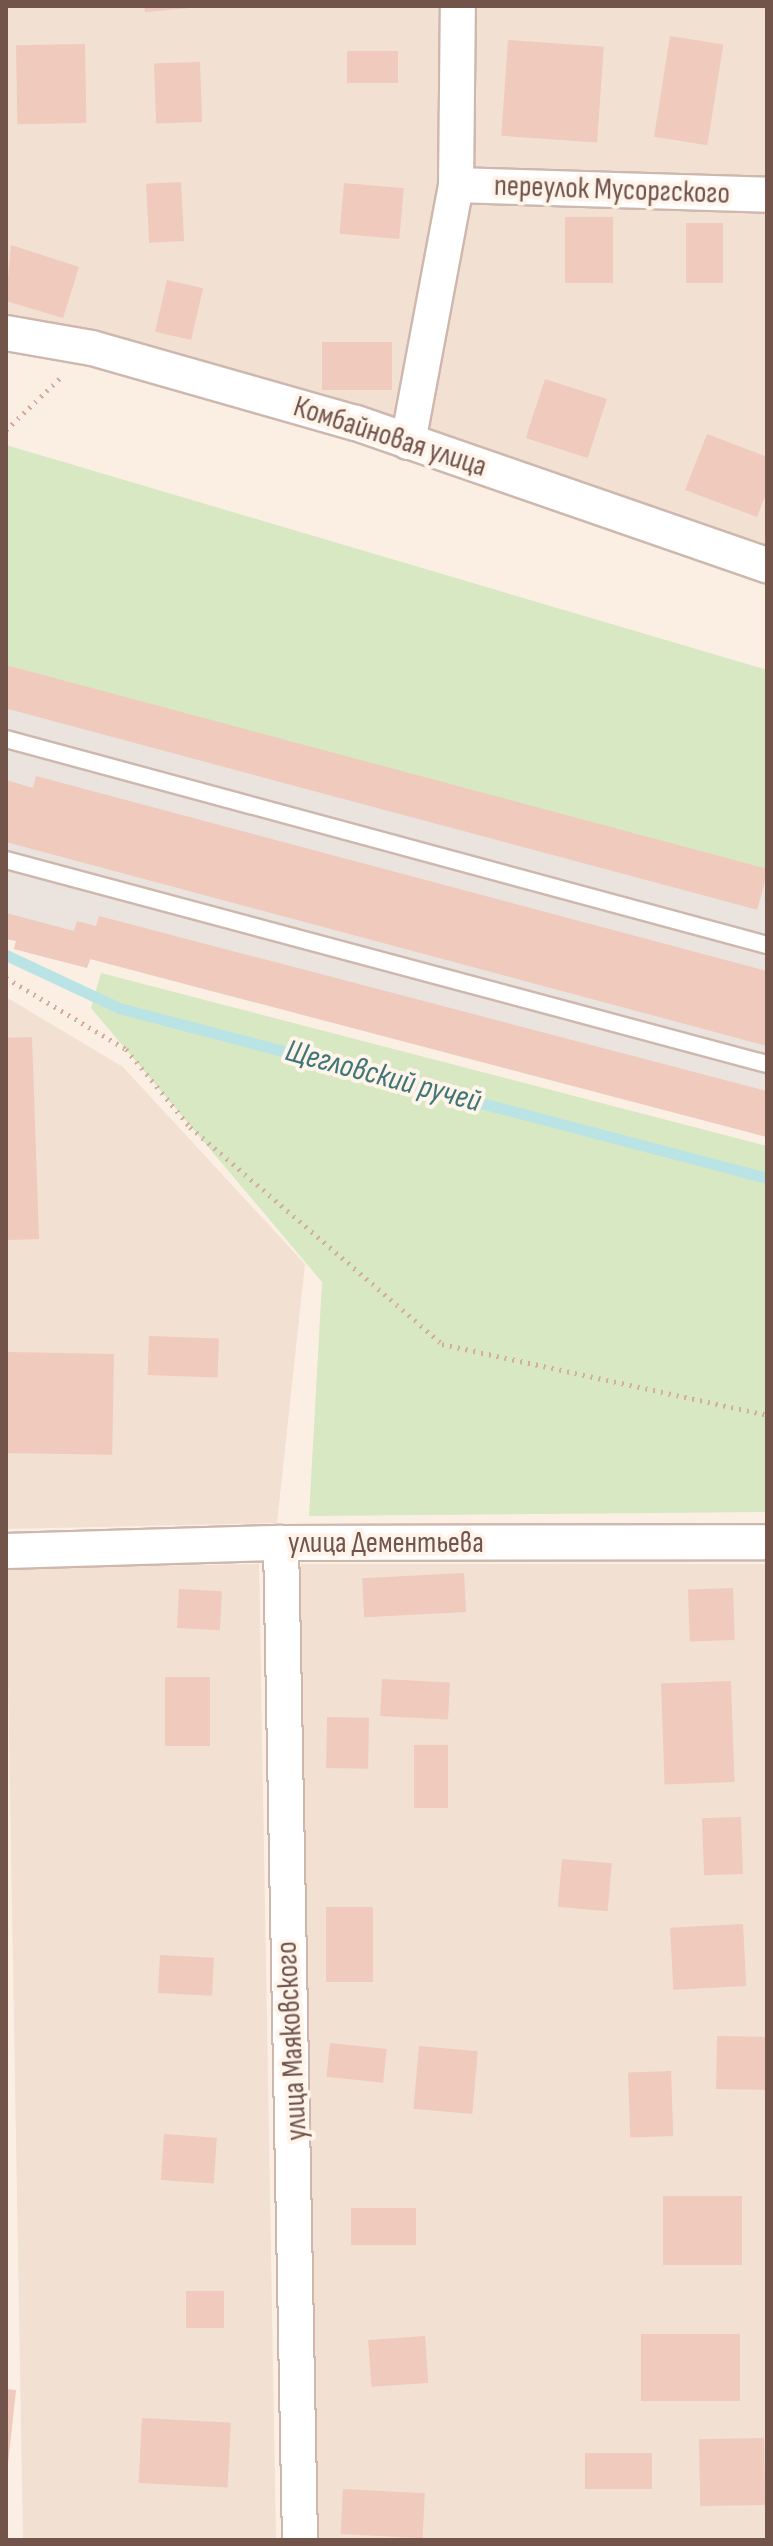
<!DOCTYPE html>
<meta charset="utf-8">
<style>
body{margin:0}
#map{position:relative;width:773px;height:2546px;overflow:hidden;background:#fbefe4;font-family:"Sofia Sans Condensed",sans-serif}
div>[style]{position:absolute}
.residential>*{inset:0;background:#f2e0d3;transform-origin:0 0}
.industrial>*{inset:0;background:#ebe3de}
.green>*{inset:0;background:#d7e8c3}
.stream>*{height:11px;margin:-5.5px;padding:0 5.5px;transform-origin:5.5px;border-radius:5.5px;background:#b9e3e4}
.building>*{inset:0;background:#efcabd;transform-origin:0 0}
.path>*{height:5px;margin-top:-2.5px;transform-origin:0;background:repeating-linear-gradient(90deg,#d4ada0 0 2px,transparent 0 8px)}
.roads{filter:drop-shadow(2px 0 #ceb8ae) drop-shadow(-2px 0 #ceb8ae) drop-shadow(0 2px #ceb8ae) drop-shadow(0 -2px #ceb8ae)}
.lane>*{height:16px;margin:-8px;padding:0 8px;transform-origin:8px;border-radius:8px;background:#fff}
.street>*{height:34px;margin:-17px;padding:0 17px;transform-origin:17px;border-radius:17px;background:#fff}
span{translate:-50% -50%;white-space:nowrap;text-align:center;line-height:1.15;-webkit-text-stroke:8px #fef4ea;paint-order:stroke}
.street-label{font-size:30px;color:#72544b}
.water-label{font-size:32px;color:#407678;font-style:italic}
.frame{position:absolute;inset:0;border:8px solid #72544b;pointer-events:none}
</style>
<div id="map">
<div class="residential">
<i style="clip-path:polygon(6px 6px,767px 6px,767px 547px,6px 319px)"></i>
<i style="clip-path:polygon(6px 997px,123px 1067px,305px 1264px,277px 1523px,6px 1529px)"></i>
<i style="left:259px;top:1564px;width:976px;height:253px;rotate:89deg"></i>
<i style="left:301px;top:1564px;width:466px;height:976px"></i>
</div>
<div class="industrial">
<i style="clip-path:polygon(6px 665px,767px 875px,767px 1137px,91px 959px,87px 968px,14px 949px,16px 941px,6px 939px)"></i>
</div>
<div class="green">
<i style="clip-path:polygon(6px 445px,767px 670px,767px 873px,6px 665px)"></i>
<i style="clip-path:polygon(101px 973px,767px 1146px,767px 1512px,309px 1516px,322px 1282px,91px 1008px)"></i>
</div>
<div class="stream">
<i style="left:6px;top:955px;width:125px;rotate:25.1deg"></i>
<i style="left:119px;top:1008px;width:670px;rotate:14.7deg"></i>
</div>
<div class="building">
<i style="clip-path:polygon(144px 6px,189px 6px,190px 8px,145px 12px)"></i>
<i style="left:670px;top:36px;width:54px;height:102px;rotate:9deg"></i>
<i style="left:508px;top:40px;width:96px;height:96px;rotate:4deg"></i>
<i style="left:85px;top:44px;width:79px;height:69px;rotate:89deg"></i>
<i style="left:398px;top:51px;width:32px;height:51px;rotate:90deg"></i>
<i style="left:200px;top:62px;width:60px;height:46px;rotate:88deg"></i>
<i style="left:181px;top:182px;width:59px;height:35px;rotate:87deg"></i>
<i style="left:344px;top:183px;width:60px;height:51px;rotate:5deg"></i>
<i style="left:565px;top:217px;width:48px;height:66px"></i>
<i style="left:686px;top:223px;width:37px;height:60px"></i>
<i style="clip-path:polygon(11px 245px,79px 267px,63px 318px,6px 301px)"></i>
<i style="left:167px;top:280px;width:37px;height:53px;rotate:13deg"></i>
<i style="left:322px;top:342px;width:70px;height:48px"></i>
<i style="left:545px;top:379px;width:65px;height:62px;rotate:18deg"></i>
<i style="clip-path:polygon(707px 434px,767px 457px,767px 491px,757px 517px,685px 490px)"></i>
<i style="left:6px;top:665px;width:789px;height:42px;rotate:15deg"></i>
<i style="clip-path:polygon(36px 776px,767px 971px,767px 1046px,6px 842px,6px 780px,33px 788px)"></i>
<i style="clip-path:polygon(6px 913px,74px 931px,77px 921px,96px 926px,99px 916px,767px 1091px,767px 1137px,90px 959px,87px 968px,14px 949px,16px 941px,6px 939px)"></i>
<i style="clip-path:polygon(32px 1037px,39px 1239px,6px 1240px,6px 1038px)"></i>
<i style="left:149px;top:1336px;width:70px;height:39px;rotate:2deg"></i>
<i style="left:6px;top:1352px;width:108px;height:101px;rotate:1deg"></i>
<i style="left:464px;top:1573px;width:39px;height:102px;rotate:87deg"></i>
<i style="left:733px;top:1588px;width:52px;height:45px;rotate:88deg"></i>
<i style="left:179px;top:1589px;width:43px;height:39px;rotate:3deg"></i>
<i style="left:165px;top:1677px;width:45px;height:69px"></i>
<i style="left:382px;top:1679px;width:68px;height:37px;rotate:3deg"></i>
<i style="left:731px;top:1681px;width:101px;height:70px;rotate:88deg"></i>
<i style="left:327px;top:1717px;width:42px;height:51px;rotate:1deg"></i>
<i style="left:414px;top:1745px;width:34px;height:63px"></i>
<i style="left:741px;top:1817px;width:57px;height:39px;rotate:88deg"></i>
<i style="left:562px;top:1859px;width:50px;height:48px;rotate:5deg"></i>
<i style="left:373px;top:1907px;width:75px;height:47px;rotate:90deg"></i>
<i style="left:743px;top:1924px;width:62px;height:73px;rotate:87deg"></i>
<i style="left:160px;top:1955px;width:54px;height:38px;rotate:3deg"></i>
<i style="left:717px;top:2036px;width:50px;height:53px;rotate:1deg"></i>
<i style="left:330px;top:2043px;width:57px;height:34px;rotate:6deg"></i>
<i style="left:419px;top:2046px;width:59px;height:63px;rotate:5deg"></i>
<i style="left:671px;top:2071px;width:65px;height:43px;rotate:88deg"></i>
<i style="left:164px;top:2134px;width:53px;height:46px;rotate:4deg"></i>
<i style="left:663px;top:2196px;width:79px;height:69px"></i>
<i style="left:351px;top:2208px;width:65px;height:37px"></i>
<i style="left:186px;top:2291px;width:38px;height:37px"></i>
<i style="left:641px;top:2334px;width:99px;height:67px"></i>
<i style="left:425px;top:2336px;width:47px;height:57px;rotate:86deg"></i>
<i style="clip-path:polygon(6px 2389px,16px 2390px,8px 2464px,6px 2464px)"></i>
<i style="left:142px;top:2418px;width:89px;height:65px;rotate:3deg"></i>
<i style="left:764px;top:2438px;width:67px;height:65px;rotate:89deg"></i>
<i style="left:585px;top:2453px;width:67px;height:36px"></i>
<i style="left:343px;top:2489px;width:82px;height:45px;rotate:3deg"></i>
</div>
<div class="path">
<i style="left:6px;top:430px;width:75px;rotate:-43.9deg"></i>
<i style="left:6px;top:978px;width:139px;rotate:30.6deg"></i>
<i style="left:126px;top:1049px;width:101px;rotate:50.6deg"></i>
<i style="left:190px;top:1127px;width:333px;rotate:40.7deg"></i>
<i style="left:442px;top:1344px;width:333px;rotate:12.3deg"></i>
</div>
<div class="roads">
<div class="lane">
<i style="left:6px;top:739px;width:788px;rotate:15.15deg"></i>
<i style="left:6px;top:860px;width:788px;rotate:15.01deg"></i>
</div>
<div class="street">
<i style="left:456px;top:185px;width:311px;rotate:1.8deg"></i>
<i style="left:6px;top:333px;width:87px;rotate:9.9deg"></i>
<i style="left:92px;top:348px;width:274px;rotate:15.9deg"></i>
<i style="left:356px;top:423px;width:435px;rotate:19.1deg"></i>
<i style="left:408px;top:442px;width:261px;rotate:-79.4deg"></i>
<i style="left:456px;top:185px;width:179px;rotate:-89.4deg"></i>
<i style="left:281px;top:1543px;width:997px;rotate:88.91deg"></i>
<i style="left:6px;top:1551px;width:275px;rotate:-1.7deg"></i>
<i style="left:281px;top:1543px;width:486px;rotate:-0.1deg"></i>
</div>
</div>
<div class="street-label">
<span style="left:612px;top:190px;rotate:2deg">переулок Мусоргского</span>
<span style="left:390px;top:437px;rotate:18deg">Комбайновая улица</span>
<span style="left:386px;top:1543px">улица Дементьева</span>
<span style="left:292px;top:2041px;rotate:-93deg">улица Маяковского</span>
</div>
<div class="water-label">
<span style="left:383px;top:1077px;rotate:15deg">Щегловский ручей</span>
</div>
<div class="frame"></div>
</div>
